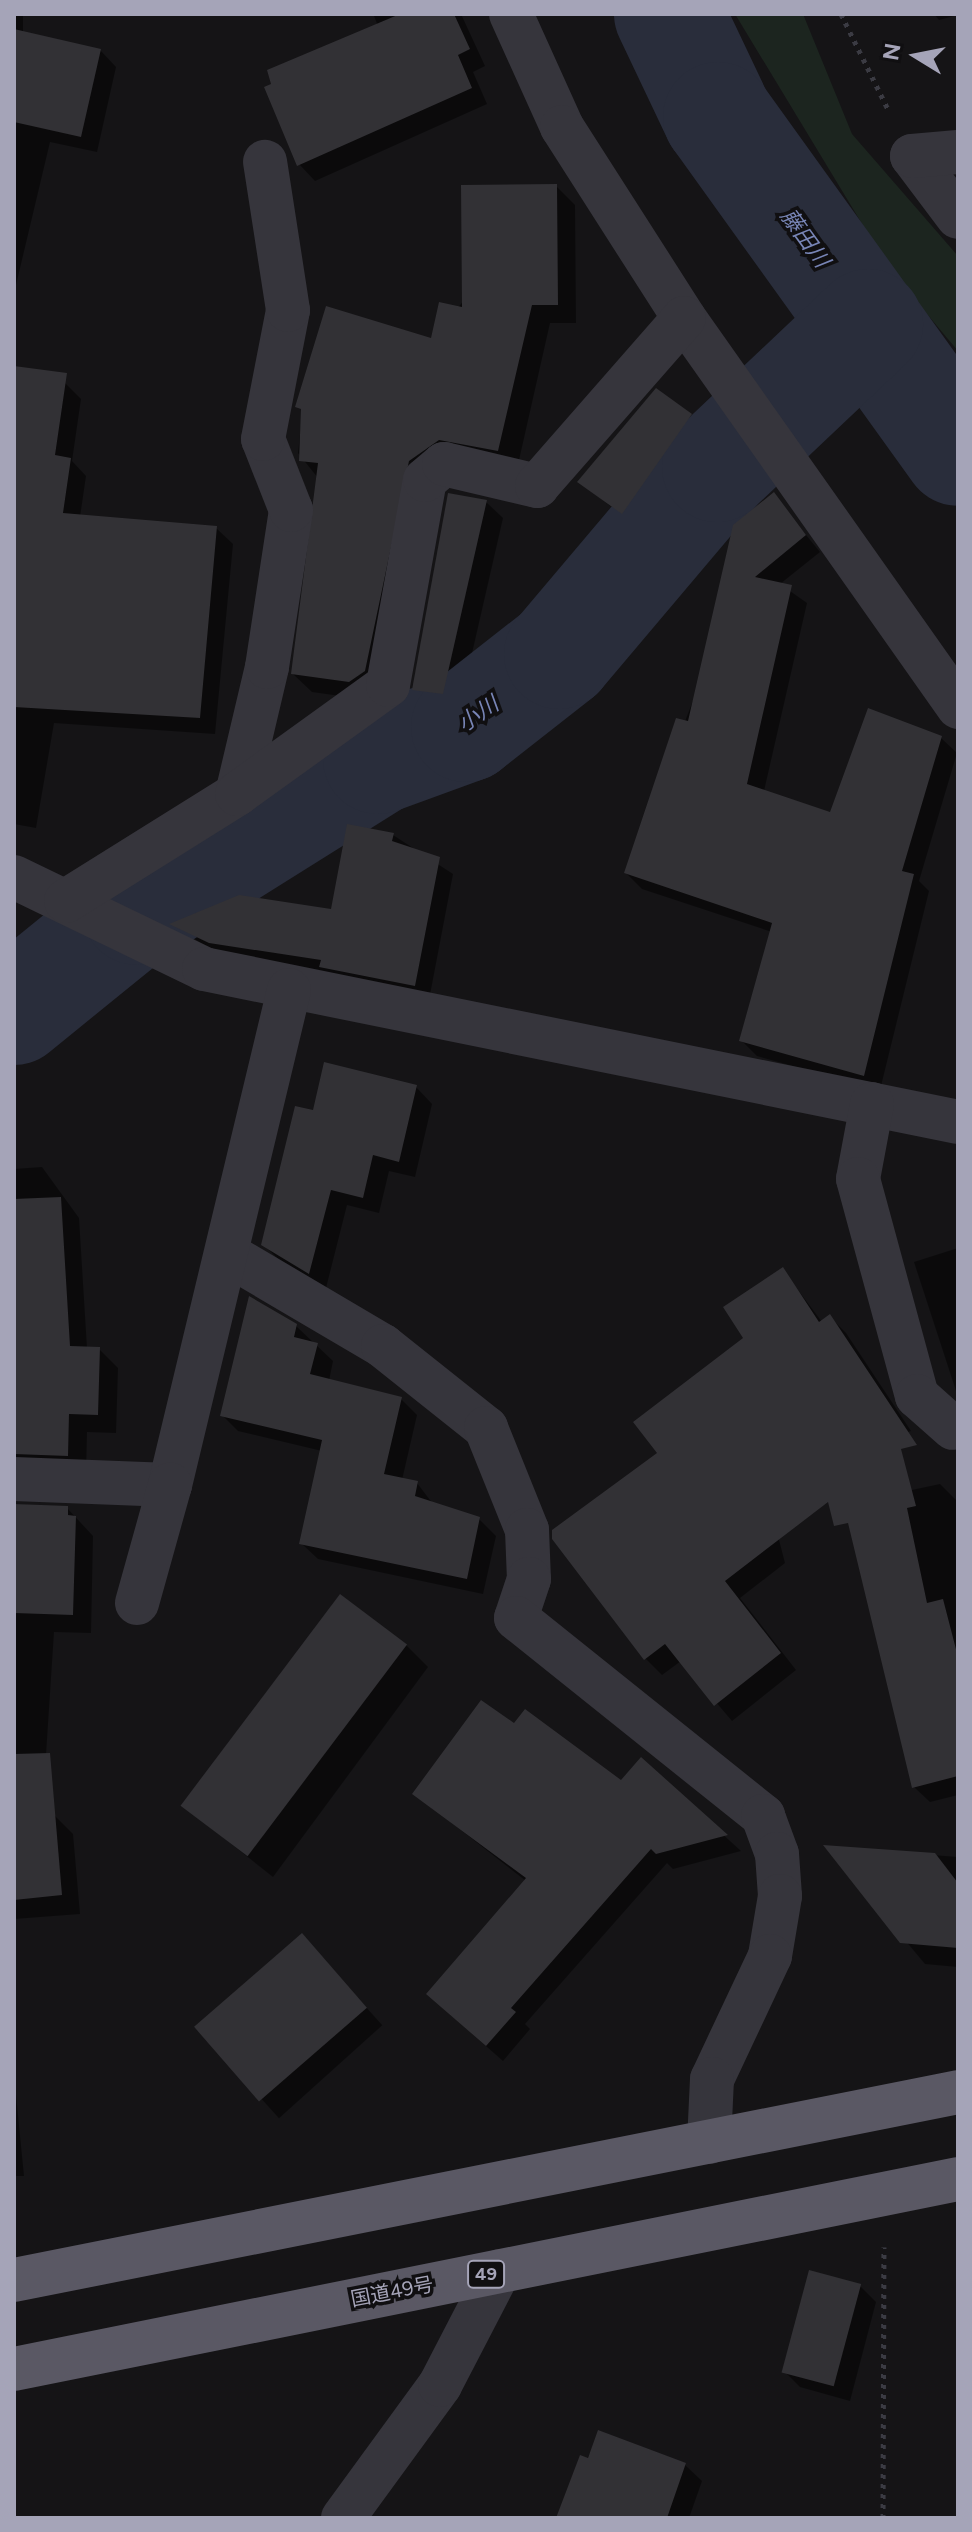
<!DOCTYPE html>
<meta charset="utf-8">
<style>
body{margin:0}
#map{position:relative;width:972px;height:2532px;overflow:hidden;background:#151416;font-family:Figtree,"Noto Sans JP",sans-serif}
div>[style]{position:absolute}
.green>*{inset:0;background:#1c251f}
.shadow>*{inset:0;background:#0007;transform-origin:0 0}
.river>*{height:110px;margin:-55px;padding:0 55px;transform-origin:55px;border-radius:55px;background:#292d3b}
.building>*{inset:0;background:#323135;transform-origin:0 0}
.path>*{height:5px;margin-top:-2.5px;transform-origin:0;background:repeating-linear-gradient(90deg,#3b3b43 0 4px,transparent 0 10px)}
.minor>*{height:44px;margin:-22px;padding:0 22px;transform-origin:22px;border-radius:22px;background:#36353c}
.trunk>*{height:44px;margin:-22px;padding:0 22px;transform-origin:22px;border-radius:22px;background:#5a5864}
span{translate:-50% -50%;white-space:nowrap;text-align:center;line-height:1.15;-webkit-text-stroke:7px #100f11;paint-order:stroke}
.shield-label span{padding:2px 6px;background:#100f11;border:2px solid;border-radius:6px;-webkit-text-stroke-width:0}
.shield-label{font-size:18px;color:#a5a4b8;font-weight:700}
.street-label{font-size:20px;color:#a5a4b8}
.water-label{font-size:22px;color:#7885b6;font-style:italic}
.frame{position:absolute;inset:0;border:16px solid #a5a4b8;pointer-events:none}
.north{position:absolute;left:876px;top:16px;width:80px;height:80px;-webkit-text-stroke:6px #100f11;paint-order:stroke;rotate:280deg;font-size:22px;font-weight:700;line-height:32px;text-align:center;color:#a5a4b8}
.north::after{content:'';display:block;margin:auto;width:28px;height:36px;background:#a5a4b8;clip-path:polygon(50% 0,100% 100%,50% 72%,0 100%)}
</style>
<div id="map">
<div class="green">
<i style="clip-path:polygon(735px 14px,803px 14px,852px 134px,958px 256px,958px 351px,890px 270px)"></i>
</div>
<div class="shadow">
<i style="clip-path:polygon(14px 14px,23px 14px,23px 33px,100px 50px,116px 67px,97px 152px,50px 142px,16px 285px)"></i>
<i style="clip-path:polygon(461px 14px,485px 66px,473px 72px,487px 104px,315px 181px,299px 164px,378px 26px,374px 16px)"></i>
<i style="clip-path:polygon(934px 14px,958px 14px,958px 15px,939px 20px)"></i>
<i style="clip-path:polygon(556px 186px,575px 205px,576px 323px,550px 323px,517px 469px,426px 480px,369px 700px,312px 692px,293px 674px,318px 478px,298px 453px,303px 408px,432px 340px)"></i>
<i style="clip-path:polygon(14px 376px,65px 383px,81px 399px,72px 461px,86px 476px,80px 517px,216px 528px,233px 544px,215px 734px,54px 723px,36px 828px,14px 824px)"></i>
<i style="clip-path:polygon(690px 415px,707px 431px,639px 528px,579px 482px)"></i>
<i style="clip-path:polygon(452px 494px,486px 502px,503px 518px,459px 710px,431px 706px,414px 690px)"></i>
<i style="clip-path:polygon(773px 495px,820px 552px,780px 584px,807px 603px,764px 791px,831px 814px,941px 738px,957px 753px,919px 881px,929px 891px,880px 1090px,757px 1056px,742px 1041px,772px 932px,642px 889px,626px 873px)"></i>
<i style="clip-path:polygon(393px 835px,453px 874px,429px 1000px,225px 958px,172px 925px,332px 911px)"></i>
<i style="clip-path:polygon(416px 1087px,432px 1104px,415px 1177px,389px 1171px,379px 1213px,347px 1205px,326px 1288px,280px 1261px,263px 1244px,314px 1112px)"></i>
<i style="clip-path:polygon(42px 1167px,79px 1218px,87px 1348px,99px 1349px,118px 1368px,116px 1433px,87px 1432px,86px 1474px,14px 1486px,14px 1169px)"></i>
<i style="clip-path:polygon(958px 1248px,958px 1397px,914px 1262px)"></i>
<i style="clip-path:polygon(783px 1270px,822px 1322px,830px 1317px,846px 1333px,911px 1431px,763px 1478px,785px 1563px,740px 1598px,796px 1670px,732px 1721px,681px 1661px,662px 1675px,646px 1659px,555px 1530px,659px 1454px,746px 1338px)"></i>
<i style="clip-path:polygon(296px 1326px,333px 1361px,329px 1381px,401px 1399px,417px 1415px,402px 1480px,417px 1483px,433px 1504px,479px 1519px,496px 1536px,483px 1594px,318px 1559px,301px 1543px,322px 1451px,238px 1431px,222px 1415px)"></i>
<i style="clip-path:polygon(940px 1484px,958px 1502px,958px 1795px,930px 1802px,914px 1787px,846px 1504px)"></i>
<i style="clip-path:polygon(14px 1504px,67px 1508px,93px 1536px,91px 1633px,54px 1632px,42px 1816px,54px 1815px,73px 1834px,80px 1914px,14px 1919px)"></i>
<i style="clip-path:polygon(406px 1645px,428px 1667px,273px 1877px,185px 1807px)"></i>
<i style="clip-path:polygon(515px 1726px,621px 1782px,641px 1760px,741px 1851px,673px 1869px,667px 1863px,525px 2024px,530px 2029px,503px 2061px,445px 2010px,526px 1881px,415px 1794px)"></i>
<i style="clip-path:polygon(827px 1847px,958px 1857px,958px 1967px,925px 1964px)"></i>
<i style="left:302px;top:1936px;width:120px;height:139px;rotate:48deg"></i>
<i style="clip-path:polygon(14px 2075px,24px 2176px,14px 2176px)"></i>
<i style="clip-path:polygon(860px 2286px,876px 2302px,850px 2401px,800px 2387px,784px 2371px)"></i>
<i style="clip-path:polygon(600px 2433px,685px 2465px,702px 2481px,689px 2518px,558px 2518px)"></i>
</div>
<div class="river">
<i style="left:669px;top:14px;width:114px;rotate:64.6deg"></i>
<i style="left:718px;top:117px;width:411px;rotate:54.3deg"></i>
<i style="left:14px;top:1010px;width:159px;rotate:-39.1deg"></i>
<i style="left:137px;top:910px;width:284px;rotate:-32.1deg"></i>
<i style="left:378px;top:759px;width:94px;rotate:-20deg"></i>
<i style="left:466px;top:727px;width:118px;rotate:-38.1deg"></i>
<i style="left:559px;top:654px;width:245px;rotate:-49.8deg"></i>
<i style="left:717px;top:467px;width:208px;rotate:-43.4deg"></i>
</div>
<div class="building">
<i style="clip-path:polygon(400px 14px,454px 14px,470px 49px,458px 55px,472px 88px,297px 166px,264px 87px,271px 84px,267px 70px)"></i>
<i style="clip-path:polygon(14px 29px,101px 49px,81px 137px,14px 122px)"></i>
<i style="clip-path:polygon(557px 184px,558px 305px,532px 305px,498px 451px,439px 440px,409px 461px,365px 671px,349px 682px,291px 674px,318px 463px,299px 461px,301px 409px,295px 407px,326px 306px,431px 338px,439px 302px,462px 307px,461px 185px)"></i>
<i style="clip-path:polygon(14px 366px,67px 373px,55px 455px,71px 458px,63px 513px,217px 526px,200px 718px,14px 707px)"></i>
<i style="clip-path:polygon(656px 388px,692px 414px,622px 514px,577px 482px)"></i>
<i style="clip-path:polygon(774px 492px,806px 535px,755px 577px,792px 585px,747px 784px,830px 812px,868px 708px,942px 736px,902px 871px,914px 874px,864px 1076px,739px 1041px,772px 923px,624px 873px,676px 718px,688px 721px,733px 525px)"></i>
<i style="clip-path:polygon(448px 493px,487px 500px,443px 694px,412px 690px)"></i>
<i style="clip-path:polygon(347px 824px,394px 833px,392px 841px,440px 857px,415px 986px,319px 967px,321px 960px,209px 943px,169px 924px,239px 895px,331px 909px)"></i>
<i style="clip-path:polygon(324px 1062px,417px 1085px,399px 1162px,373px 1155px,363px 1198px,331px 1190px,309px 1274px,261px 1245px,295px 1106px,313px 1110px)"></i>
<i style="clip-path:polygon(61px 1197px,70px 1346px,100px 1347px,98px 1415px,69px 1414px,68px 1456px,14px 1454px,14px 1199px)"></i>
<i style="clip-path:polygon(783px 1267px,819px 1322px,830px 1314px,917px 1445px,901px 1449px,916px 1506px,907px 1508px,927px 1603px,943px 1599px,958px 1657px,958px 1776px,912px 1788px,848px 1523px,834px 1526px,828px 1502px,725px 1581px,781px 1653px,714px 1706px,665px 1644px,644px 1660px,552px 1539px,552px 1530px,657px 1453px,633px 1422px,743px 1338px,723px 1307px)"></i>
<i style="clip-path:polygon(249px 1296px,297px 1324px,294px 1337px,318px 1343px,310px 1374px,402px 1397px,384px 1474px,418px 1481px,415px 1496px,480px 1517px,467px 1579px,299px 1544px,322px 1440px,220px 1416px)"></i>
<i style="clip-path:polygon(14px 1504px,68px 1506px,68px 1515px,76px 1516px,73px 1615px,14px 1613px)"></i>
<i style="left:340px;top:1594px;width:84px;height:265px;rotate:37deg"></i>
<i style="clip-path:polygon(481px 1700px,514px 1723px,525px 1709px,621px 1780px,641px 1757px,728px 1835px,656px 1854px,651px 1849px,511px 2008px,516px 2012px,486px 2046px,426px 1994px,526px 1878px,412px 1794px)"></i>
<i style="clip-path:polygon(50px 1753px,62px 1895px,14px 1900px,14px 1754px)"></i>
<i style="clip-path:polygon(823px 1845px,935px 1853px,958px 1883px,958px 1948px,900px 1943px)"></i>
<i style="left:302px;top:1933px;width:99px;height:143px;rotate:49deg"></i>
<i style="left:809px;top:2270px;width:54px;height:106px;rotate:15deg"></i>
<i style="clip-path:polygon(598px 2430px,686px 2463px,667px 2518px,556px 2518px,580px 2455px,588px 2458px)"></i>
</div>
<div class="path">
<i style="left:841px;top:14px;width:106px;rotate:63.7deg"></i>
<i style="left:883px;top:2518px;width:271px;rotate:-89.8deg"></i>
</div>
<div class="minor">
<i style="left:511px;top:14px;width:124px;rotate:65.7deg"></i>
<i style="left:562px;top:127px;width:227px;rotate:57.4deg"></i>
<i style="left:684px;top:318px;width:476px;rotate:54.8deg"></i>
<i style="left:912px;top:156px;width:76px;rotate:53deg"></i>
<i style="left:912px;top:156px;width:46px;rotate:-5deg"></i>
<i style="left:237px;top:794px;width:130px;rotate:-76.7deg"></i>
<i style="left:267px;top:667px;width:159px;rotate:-81.3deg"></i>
<i style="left:291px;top:510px;width:76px;rotate:-111.5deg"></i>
<i style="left:263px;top:439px;width:131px;rotate:-79deg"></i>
<i style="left:288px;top:310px;width:150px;rotate:-98.8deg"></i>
<i style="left:14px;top:877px;width:211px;rotate:25.8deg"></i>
<i style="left:204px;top:969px;width:769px;rotate:11.47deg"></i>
<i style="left:66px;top:901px;width:202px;rotate:-32deg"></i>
<i style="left:237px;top:794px;width:186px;rotate:-35.8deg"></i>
<i style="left:388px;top:685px;width:208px;rotate:-79.8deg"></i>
<i style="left:425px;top:480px;width:25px;rotate:-40deg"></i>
<i style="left:444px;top:464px;width:96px;rotate:13.3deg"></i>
<i style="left:537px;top:486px;width:223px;rotate:-48.8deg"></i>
<i style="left:872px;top:1104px;width:76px;rotate:100.6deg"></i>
<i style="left:858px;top:1179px;width:225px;rotate:74.8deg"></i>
<i style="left:917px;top:1396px;width:48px;rotate:41.6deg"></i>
<i style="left:227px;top:1254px;width:181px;rotate:30.5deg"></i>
<i style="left:383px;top:1346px;width:132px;rotate:38.5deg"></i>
<i style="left:486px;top:1428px;width:110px;rotate:68.1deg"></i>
<i style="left:527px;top:1530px;width:49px;rotate:87.7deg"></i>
<i style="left:529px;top:1579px;width:41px;rotate:108.4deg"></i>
<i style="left:516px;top:1618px;width:317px;rotate:38.7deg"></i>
<i style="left:763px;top:1816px;width:40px;rotate:69.8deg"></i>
<i style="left:777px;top:1854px;width:42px;rotate:85.9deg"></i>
<i style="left:780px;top:1896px;width:61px;rotate:99.5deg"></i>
<i style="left:770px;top:1956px;width:136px;rotate:115.2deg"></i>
<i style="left:712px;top:2079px;width:63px;rotate:92.7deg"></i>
<i style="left:14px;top:1479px;width:156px;rotate:2.2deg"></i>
<i style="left:170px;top:1485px;width:509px;rotate:-76.48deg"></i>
<i style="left:137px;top:1603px;width:123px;rotate:-74.4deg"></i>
<i style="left:343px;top:2518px;width:165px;rotate:-53.9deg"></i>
<i style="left:440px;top:2385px;width:128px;rotate:-62.6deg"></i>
</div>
<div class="trunk">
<i style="left:14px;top:2280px;width:963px;rotate:-11.26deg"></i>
<i style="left:14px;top:2369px;width:963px;rotate:-11.38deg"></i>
</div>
<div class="shield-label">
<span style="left:486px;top:2274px">49</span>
</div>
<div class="street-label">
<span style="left:392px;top:2292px;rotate:-11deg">国道49号</span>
</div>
<div class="water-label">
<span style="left:805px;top:238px;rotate:54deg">藤田川</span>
<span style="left:478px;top:714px;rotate:-34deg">小川</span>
</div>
<div class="frame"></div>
<div class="north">N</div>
</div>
